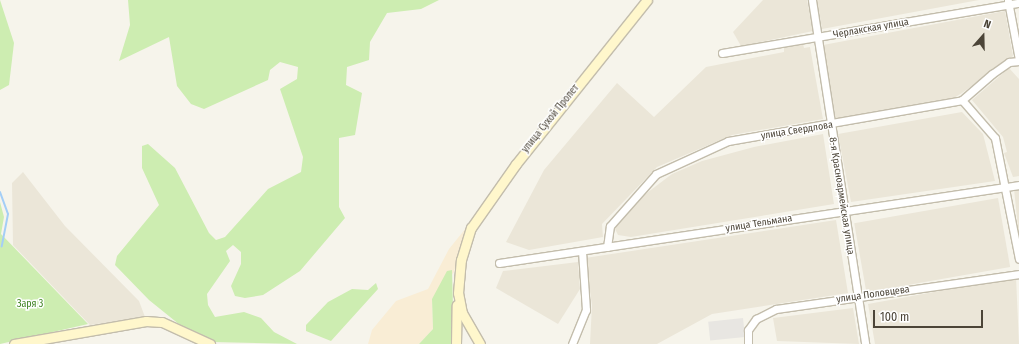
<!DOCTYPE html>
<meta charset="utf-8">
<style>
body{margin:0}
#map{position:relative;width:1019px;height:344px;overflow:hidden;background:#f6f4eb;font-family:"Fira Sans Condensed",sans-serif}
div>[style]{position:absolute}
.residential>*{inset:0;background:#ebe6d8;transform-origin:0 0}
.commercial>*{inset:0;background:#f9edd5}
.green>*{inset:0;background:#cdedb1}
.parking>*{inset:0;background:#e8e6e2;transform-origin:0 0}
.stream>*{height:2px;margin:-1px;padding:0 1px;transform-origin:1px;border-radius:1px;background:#a4cef6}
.roads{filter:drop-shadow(1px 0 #c3bdac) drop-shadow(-1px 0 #c3bdac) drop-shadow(0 1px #c3bdac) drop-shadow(0 -1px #c3bdac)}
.street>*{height:7px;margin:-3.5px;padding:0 3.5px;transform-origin:3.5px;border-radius:3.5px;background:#fff}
.secondary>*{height:9px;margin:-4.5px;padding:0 4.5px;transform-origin:4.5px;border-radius:4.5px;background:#fff7cc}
span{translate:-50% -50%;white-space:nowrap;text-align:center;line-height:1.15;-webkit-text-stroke:3px #fff;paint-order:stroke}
.street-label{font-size:10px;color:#4c4538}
.park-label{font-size:10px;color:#418425}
.north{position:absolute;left:963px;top:16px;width:40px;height:40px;-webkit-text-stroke:3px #fff;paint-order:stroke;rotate:20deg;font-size:11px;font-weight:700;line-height:16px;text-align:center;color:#4c4538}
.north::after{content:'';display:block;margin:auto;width:14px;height:18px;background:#4c4538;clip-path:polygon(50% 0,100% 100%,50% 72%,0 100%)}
.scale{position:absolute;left:873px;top:310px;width:110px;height:18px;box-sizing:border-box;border:2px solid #4c4538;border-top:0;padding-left:5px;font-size:12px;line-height:14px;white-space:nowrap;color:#4c4538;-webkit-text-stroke:3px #fff;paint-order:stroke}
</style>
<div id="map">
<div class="residential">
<i style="clip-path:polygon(763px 0,807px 0,813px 31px,741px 46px,733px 32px)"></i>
<i style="clip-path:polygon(817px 0,979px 0,822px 29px)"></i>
<i style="clip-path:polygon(1005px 11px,1013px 56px,962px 93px,954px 98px,835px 119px,823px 45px)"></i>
<i style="clip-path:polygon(803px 44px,804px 48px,810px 47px,823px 119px,732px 135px,657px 167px,602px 224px,603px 237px,529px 250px,506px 242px,544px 170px,617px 83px,654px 117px,706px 67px,784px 52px,784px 47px)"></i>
<i style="clip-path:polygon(1009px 68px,1019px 79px,1019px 176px,1013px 177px,1004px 153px,1007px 152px,1003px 137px,972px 100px)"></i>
<i style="clip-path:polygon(962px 112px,983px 134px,995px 181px,851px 202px,838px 134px)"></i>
<i style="clip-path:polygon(823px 134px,834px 204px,631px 237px,618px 235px,615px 229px,627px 208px,672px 174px,702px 161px,754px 147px)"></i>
<i style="clip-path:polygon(23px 172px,65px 226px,139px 301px,145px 317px,90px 325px,13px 245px,12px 183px)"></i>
<i style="clip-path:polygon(1019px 188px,1019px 237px,1014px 189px)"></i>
<i style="left:998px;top:198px;width:70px;height:146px;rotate:80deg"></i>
<i style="clip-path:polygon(836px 220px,848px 293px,712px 314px,657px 344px,590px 344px,592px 305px,585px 258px)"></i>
<i style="clip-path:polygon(578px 262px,580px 289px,558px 324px,496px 288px,503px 271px)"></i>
<i style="clip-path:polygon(1016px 277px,1019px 344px,875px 344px,868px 304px)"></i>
<i style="clip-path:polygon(853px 308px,859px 344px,777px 341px,773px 318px)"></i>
</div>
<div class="commercial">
<i style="clip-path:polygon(466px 228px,454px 272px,432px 299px,433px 329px,419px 344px,368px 344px,372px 330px,396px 301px,428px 289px,449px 249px)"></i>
</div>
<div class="green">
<i style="clip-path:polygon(0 0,14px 43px,9px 85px,0 90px)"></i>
<i style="clip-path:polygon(128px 0,439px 0,421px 9px,387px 13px,370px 42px,369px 60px,347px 67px,346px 85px,362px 93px,355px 135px,339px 138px,339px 207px,345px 218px,300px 271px,263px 295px,245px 298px,235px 296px,231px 286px,241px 264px,241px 252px,233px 245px,226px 251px,230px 261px,207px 294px,208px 305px,215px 317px,244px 312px,261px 318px,274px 332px,297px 344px,212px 342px,180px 325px,149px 300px,115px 265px,117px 256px,159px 205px,142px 168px,142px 146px,148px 144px,175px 168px,209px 233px,216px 240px,225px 237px,268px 189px,301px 172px,303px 157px,280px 89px,297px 79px,298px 67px,280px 62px,270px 70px,268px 80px,204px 109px,191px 104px,177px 86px,169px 37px,119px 61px,130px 25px)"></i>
<i style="clip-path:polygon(0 202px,4px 217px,1px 234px,88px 324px,0 344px)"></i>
<i style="clip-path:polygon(452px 270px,454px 344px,419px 344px,433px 329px,432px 299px,447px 271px)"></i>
<i style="clip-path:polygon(376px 283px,378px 289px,331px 341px,306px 331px,306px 325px,328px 302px,352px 289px,368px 290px)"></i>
</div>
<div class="parking">
<i style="left:743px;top:318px;width:19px;height:35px;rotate:84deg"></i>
</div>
<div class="stream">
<i style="left:0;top:192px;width:23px;rotate:70deg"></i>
<i style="left:8px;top:214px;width:33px;rotate:101deg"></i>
</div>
<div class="roads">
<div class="street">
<i style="left:812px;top:0;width:348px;rotate:81.2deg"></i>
<i style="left:1008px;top:1px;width:60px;rotate:79.4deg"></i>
<i style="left:722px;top:53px;width:301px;rotate:-9.6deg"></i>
<i style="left:962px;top:100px;width:50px;rotate:49deg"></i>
<i style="left:995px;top:138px;width:123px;rotate:78.8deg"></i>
<i style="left:607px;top:247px;width:21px;rotate:-82deg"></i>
<i style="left:610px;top:226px;width:69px;rotate:-48.5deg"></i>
<i style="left:656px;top:174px;width:79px;rotate:-24.6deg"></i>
<i style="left:728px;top:141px;width:238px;rotate:-9.9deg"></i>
<i style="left:962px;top:100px;width:40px;rotate:-41deg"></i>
<i style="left:992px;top:74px;width:21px;rotate:-35deg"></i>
<i style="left:1009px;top:62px;width:10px;rotate:-6deg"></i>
<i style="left:499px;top:263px;width:526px;rotate:-8.53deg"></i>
<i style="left:572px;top:344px;width:37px;rotate:-68deg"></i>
<i style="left:586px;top:310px;width:58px;rotate:-93.9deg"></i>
<i style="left:748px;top:344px;width:14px;rotate:-90deg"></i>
<i style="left:748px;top:330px;width:14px;rotate:-54deg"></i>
<i style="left:756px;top:319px;width:22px;rotate:-27deg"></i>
<i style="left:776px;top:309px;width:246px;rotate:-8.2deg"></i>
</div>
<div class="secondary">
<i style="left:14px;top:344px;width:134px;rotate:-9.9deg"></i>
<i style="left:146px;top:321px;width:16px;rotate:4deg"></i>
<i style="left:162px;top:322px;width:53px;rotate:24.6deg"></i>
<i style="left:456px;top:344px;width:39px;rotate:-89deg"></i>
<i style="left:480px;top:344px;width:36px;rotate:-120deg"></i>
<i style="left:462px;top:313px;width:20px;rotate:-101deg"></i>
<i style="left:458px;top:293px;width:33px;rotate:-85deg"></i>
<i style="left:461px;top:260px;width:34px;rotate:-73deg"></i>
<i style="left:471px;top:228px;width:78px;rotate:-54.9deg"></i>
<i style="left:516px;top:164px;width:210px;rotate:-51.4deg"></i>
</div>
</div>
<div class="street-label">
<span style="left:871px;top:29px;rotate:-10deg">Черлакская улица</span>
<span style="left:551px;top:119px;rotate:-51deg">улица Сухой Пролет</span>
<span style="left:797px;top:131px;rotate:-9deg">улица Свердлова</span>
<span style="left:841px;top:196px;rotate:81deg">8-я Красноармейская улица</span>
<span style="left:759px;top:224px;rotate:-9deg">улица Тельмана</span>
<span style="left:873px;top:295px;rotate:-8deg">улица Половцева</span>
</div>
<div class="park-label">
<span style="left:30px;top:305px">Заря 3</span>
</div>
<div class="north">N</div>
<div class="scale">100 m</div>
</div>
